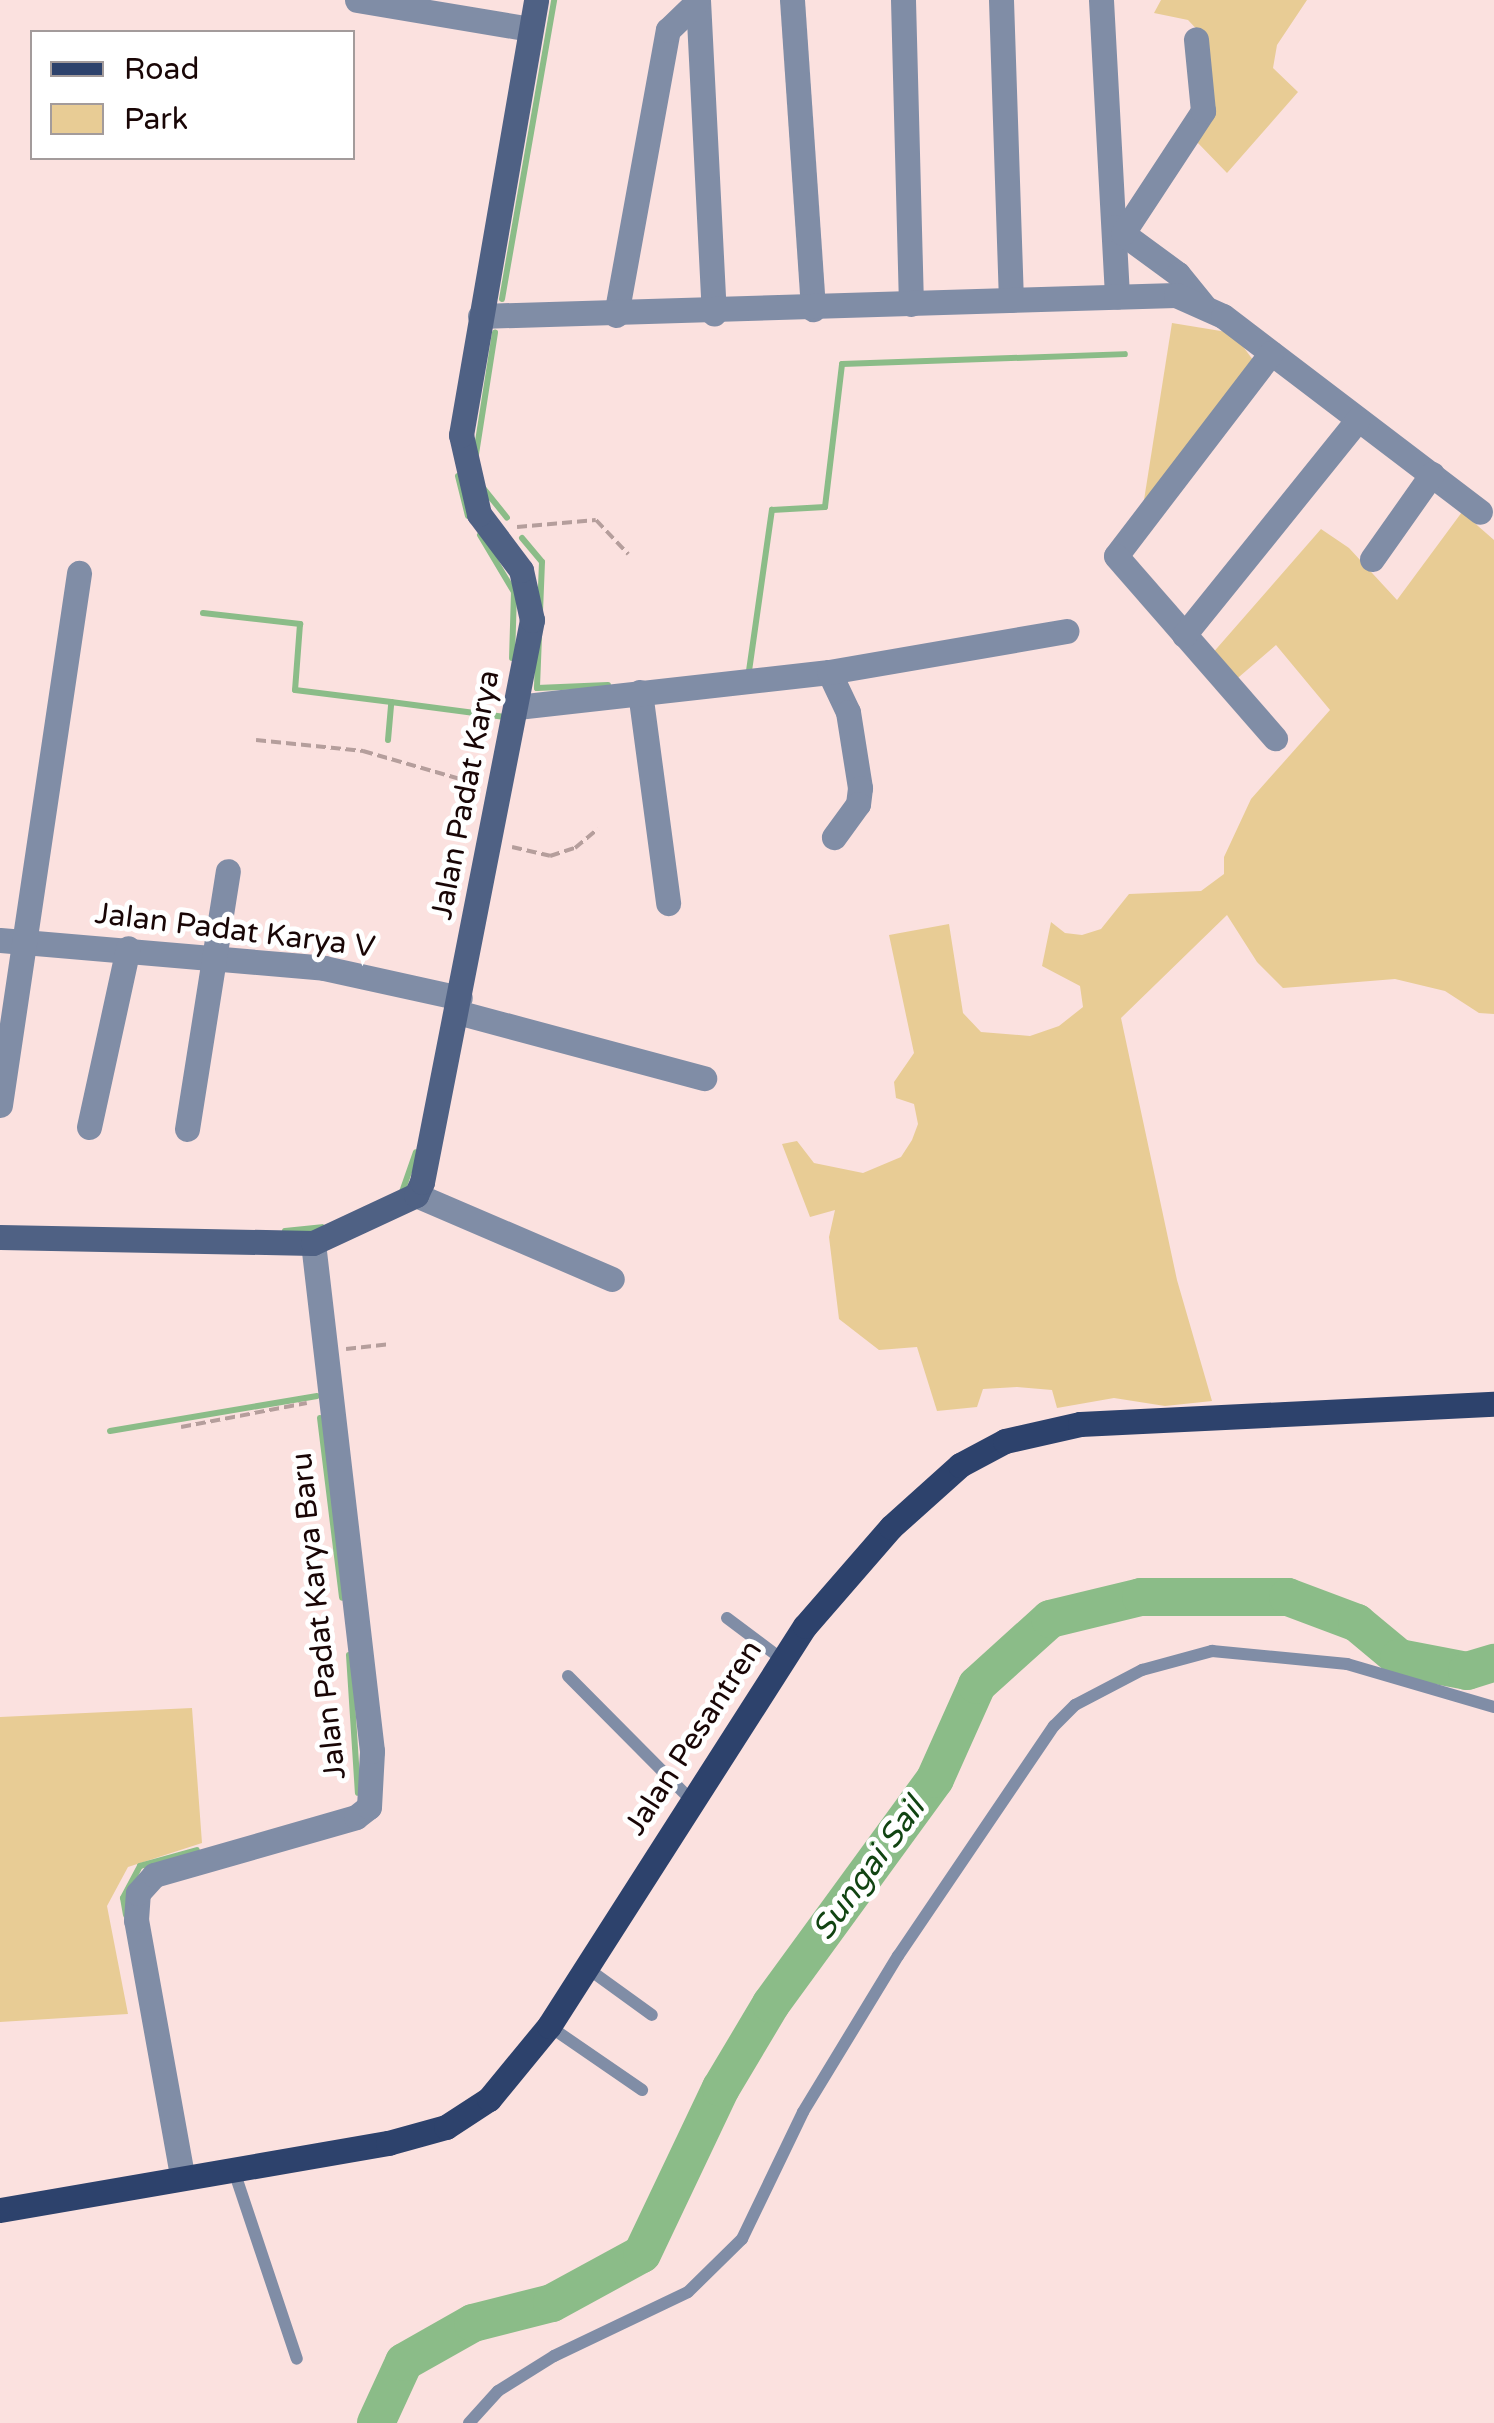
<!DOCTYPE html>
<style>
body{margin:0}
#map{position:relative;width:1494px;height:2423px;overflow:hidden;background:#fbe1df;font-family:"Varela Round",sans-serif}
div>[style]{position:absolute}
.green>*{inset:0;background:#e8cc95}
.stream>*{height:6px;margin:-3px;padding:0 3px;transform-origin:3px;border-radius:3px;background:#8bbc88}
.river>*{height:38px;margin:-19px;padding:0 19px;transform-origin:19px;border-radius:19px;background:#8bbc88}
.path>*{height:4px;margin-top:-2px;transform-origin:0;background:repeating-linear-gradient(90deg,#b59e9c 0 10px,transparent 0 15px)}
.lane>*{height:12px;margin:-6px;padding:0 6px;transform-origin:6px;border-radius:6px;background:#808da6}
.street>*{height:25px;margin:-12.5px;padding:0 12.5px;transform-origin:12.5px;border-radius:12.5px;background:#808da6}
.secondary>*{height:25px;margin:-12.5px;padding:0 12.5px;transform-origin:12.5px;border-radius:12.5px;background:#4f6184}
.primary>*{height:25px;margin:-12.5px;padding:0 12.5px;transform-origin:12.5px;border-radius:12.5px;background:#2d426c}
span{translate:-50% -50%;white-space:nowrap;text-align:center;line-height:1.15;-webkit-text-stroke:10px #fff;paint-order:stroke}
.street-label{font-size:30px;color:#190606}
.water-label{font-size:32px;color:#114412;font-style:italic}
.legend{position:absolute;left:30px;top:30px;width:325px;height:130px;box-sizing:border-box;background:#fff;border:2px solid #a39b9b;margin:0;padding:12px 18px;list-style:none;font-size:30px;color:#190606}
.legend li{display:flex;align-items:center;gap:20px;height:50px}
.legend b{width:50px;border:2px solid #a39b9b}
</style>
<div id="map">
<div class="green">
<i style="clip-path:polygon(1161px 0,1307px 0,1277px 45px,1273px 68px,1298px 92px,1227px 173px,1197px 142px,1204px 37px,1188px 20px,1154px 13px)"></i>
<i style="clip-path:polygon(1172px 323px,1233px 333px,1256px 364px,1141px 519px)"></i>
<i style="clip-path:polygon(1462px 512px,1494px 540px,1494px 1014px,1479px 1013px,1445px 991px,1395px 979px,1283px 988px,1257px 962px,1227px 915px,1121px 1018px,1177px 1280px,1212px 1401px,1165px 1406px,1114px 1398px,1057px 1408px,1052px 1390px,1017px 1387px,983px 1389px,977px 1407px,937px 1411px,917px 1347px,879px 1350px,839px 1319px,829px 1237px,835px 1210px,810px 1217px,782px 1144px,797px 1141px,814px 1163px,863px 1173px,901px 1157px,912px 1140px,918px 1124px,914px 1104px,896px 1098px,894px 1082px,914px 1053px,889px 935px,949px 924px,963px 1013px,981px 1032px,1030px 1036px,1059px 1026px,1083px 1007px,1080px 986px,1042px 966px,1051px 922px,1065px 933px,1082px 935px,1101px 929px,1129px 894px,1201px 891px,1224px 874px,1224px 857px,1251px 799px,1330px 710px,1276px 645px,1232px 683px,1211px 655px,1321px 529px,1349px 548px,1397px 600px)"></i>
<i style="clip-path:polygon(192px 1708px,202px 1843px,128px 1867px,107px 1906px,128px 2014px,0 2022px,0 1717px)"></i>
</div>
<div class="stream">
<i style="left:502px;top:299px;width:303px;rotate:-80.1deg"></i>
<i style="left:476px;top:454px;width:123px;rotate:-81.1deg"></i>
<i style="left:458px;top:476px;width:41px;rotate:76deg"></i>
<i style="left:483px;top:488px;width:38px;rotate:51deg"></i>
<i style="left:480px;top:535px;width:66px;rotate:59.2deg"></i>
<i style="left:514px;top:592px;width:66px;rotate:91.7deg"></i>
<i style="left:522px;top:538px;width:31px;rotate:50deg"></i>
<i style="left:542px;top:562px;width:126px;rotate:92.3deg"></i>
<i style="left:537px;top:688px;width:71px;rotate:-2.4deg"></i>
<i style="left:203px;top:613px;width:98px;rotate:6.5deg"></i>
<i style="left:300px;top:624px;width:66px;rotate:94.3deg"></i>
<i style="left:295px;top:690px;width:97px;rotate:7.1deg"></i>
<i style="left:749px;top:671px;width:163px;rotate:-81.9deg"></i>
<i style="left:772px;top:510px;width:53px;rotate:-3.2deg"></i>
<i style="left:825px;top:507px;width:144px;rotate:-83.2deg"></i>
<i style="left:842px;top:364px;width:283px;rotate:-2deg"></i>
<i style="left:388px;top:740px;width:38px;rotate:-85deg"></i>
<i style="left:391px;top:702px;width:115px;rotate:7.5deg"></i>
<i style="left:402px;top:1192px;width:42px;rotate:-70.7deg"></i>
<i style="left:285px;top:1231px;width:37px;rotate:-6deg"></i>
<i style="left:320px;top:1418px;width:181px;rotate:83deg"></i>
<i style="left:110px;top:1431px;width:210px;rotate:-9.6deg"></i>
<i style="left:349px;top:1655px;width:138px;rotate:86.3deg"></i>
<i style="left:126px;top:1915px;width:17px;rotate:-100deg"></i>
<i style="left:123px;top:1898px;width:36px;rotate:-62deg"></i>
<i style="left:140px;top:1866px;width:59px;rotate:-15.7deg"></i>
</div>
<div class="river">
<i style="left:376px;top:2423px;width:67px;rotate:-65.3deg"></i>
<i style="left:404px;top:2362px;width:79px;rotate:-29.5deg"></i>
<i style="left:473px;top:2323px;width:81px;rotate:-14.2deg"></i>
<i style="left:552px;top:2303px;width:102px;rotate:-28.6deg"></i>
<i style="left:642px;top:2254px;width:184px;rotate:-64.6deg"></i>
<i style="left:721px;top:2088px;width:98px;rotate:-59.2deg"></i>
<i style="left:771px;top:2004px;width:278px;rotate:-53.9deg"></i>
<i style="left:935px;top:1779px;width:103px;rotate:-65.9deg"></i>
<i style="left:977px;top:1685px;width:98px;rotate:-42.1deg"></i>
<i style="left:1050px;top:1619px;width:94px;rotate:-13.6deg"></i>
<i style="left:1141px;top:1597px;width:147px"></i>
<i style="left:1288px;top:1597px;width:74px;rotate:20.6deg"></i>
<i style="left:1357px;top:1623px;width:55px;rotate:39.8deg"></i>
<i style="left:1399px;top:1658px;width:69px;rotate:10.8deg"></i>
<i style="left:1467px;top:1671px;width:28px;rotate:-17deg"></i>
</div>
<div class="path">
<i style="left:517px;top:527px;width:79px;rotate:-5.1deg"></i>
<i style="left:596px;top:520px;width:47px;rotate:46.7deg"></i>
<i style="left:256px;top:740px;width:108px;rotate:5.9deg"></i>
<i style="left:363px;top:751px;width:119px;rotate:16.1deg"></i>
<i style="left:512px;top:847px;width:39px;rotate:13deg"></i>
<i style="left:550px;top:856px;width:26px;rotate:-18deg"></i>
<i style="left:575px;top:848px;width:30px;rotate:-40deg"></i>
<i style="left:346px;top:1349px;width:45px;rotate:-6.3deg"></i>
<i style="left:181px;top:1427px;width:128px;rotate:-10.8deg"></i>
</div>
<div class="lane">
<i style="left:727px;top:1618px;width:70px;rotate:36.9deg"></i>
<i style="left:568px;top:1676px;width:175px;rotate:45.2deg"></i>
<i style="left:587px;top:1968px;width:80px;rotate:35.9deg"></i>
<i style="left:549px;top:2026px;width:113px;rotate:34.5deg"></i>
<i style="left:233px;top:2168px;width:201px;rotate:71.5deg"></i>
<i style="left:469px;top:2423px;width:43px;rotate:-47.8deg"></i>
<i style="left:498px;top:2391px;width:66px;rotate:-32deg"></i>
<i style="left:554px;top:2356px;width:148px;rotate:-25.5deg"></i>
<i style="left:688px;top:2292px;width:76px;rotate:-44.5deg"></i>
<i style="left:742px;top:2239px;width:141px;rotate:-64.3deg"></i>
<i style="left:803px;top:2112px;width:183px;rotate:-58.7deg"></i>
<i style="left:898px;top:1956px;width:278px;rotate:-55.9deg"></i>
<i style="left:1054px;top:1726px;width:30px;rotate:-45deg"></i>
<i style="left:1075px;top:1705px;width:76px;rotate:-27.6deg"></i>
<i style="left:1142px;top:1670px;width:73px;rotate:-15.2deg"></i>
<i style="left:1212px;top:1651px;width:136px;rotate:5.5deg"></i>
<i style="left:1347px;top:1664px;width:153px;rotate:16.3deg"></i>
</div>
<div class="street">
<i style="left:357px;top:0;width:175px;rotate:9.5deg"></i>
<i style="left:698px;top:0;width:314px;rotate:87.1deg"></i>
<i style="left:792px;top:0;width:310px;rotate:86.1deg"></i>
<i style="left:903px;top:0;width:304px;rotate:88.5deg"></i>
<i style="left:1001px;top:0;width:300px;rotate:88.1deg"></i>
<i style="left:1101px;top:0;width:297px;rotate:86.9deg"></i>
<i style="left:1114px;top:227px;width:79px;rotate:36.3deg"></i>
<i style="left:1178px;top:274px;width:40px;rotate:51deg"></i>
<i style="left:1123px;top:233px;width:146px;rotate:-56.7deg"></i>
<i style="left:1203px;top:111px;width:72px;rotate:-95.6deg"></i>
<i style="left:616px;top:315px;width:290px;rotate:-79.7deg"></i>
<i style="left:668px;top:30px;width:40px;rotate:-44deg"></i>
<i style="left:480px;top:316px;width:696px;rotate:-1.73deg"></i>
<i style="left:1176px;top:295px;width:51px;rotate:24.1deg"></i>
<i style="left:1223px;top:316px;width:323px;rotate:37.3deg"></i>
<i style="left:1271px;top:353px;width:255px;rotate:127.4deg"></i>
<i style="left:1116px;top:556px;width:242px;rotate:48.9deg"></i>
<i style="left:1372px;top:559px;width:104px;rotate:-54.8deg"></i>
<i style="left:1184px;top:635px;width:277px;rotate:-51.1deg"></i>
<i style="left:829px;top:672px;width:44px;rotate:64.6deg"></i>
<i style="left:848px;top:712px;width:77px;rotate:81deg"></i>
<i style="left:860px;top:788px;width:16px;rotate:97deg"></i>
<i style="left:858px;top:804px;width:41px;rotate:126deg"></i>
<i style="left:640px;top:692px;width:213px;rotate:82.4deg"></i>
<i style="left:517px;top:707px;width:314px;rotate:-6.4deg"></i>
<i style="left:829px;top:672px;width:241px;rotate:-9.8deg"></i>
<i style="left:0;top:940px;width:325px;rotate:4.9deg"></i>
<i style="left:324px;top:968px;width:139px;rotate:12.4deg"></i>
<i style="left:457px;top:1012px;width:256px;rotate:15deg"></i>
<i style="left:0;top:1105px;width:538px;rotate:-81.55deg"></i>
<i style="left:89px;top:1127px;width:183px;rotate:-77.7deg"></i>
<i style="left:187px;top:1129px;width:261px;rotate:-81deg"></i>
<i style="left:416px;top:1195px;width:213px;rotate:23.2deg"></i>
<i style="left:182px;top:2175px;width:259px;rotate:-100.2deg"></i>
<i style="left:136px;top:1920px;width:27px;rotate:-86deg"></i>
<i style="left:138px;top:1893px;width:24px;rotate:-48deg"></i>
<i style="left:154px;top:1875px;width:210px;rotate:-16deg"></i>
<i style="left:356px;top:1817px;width:16px;rotate:-38deg"></i>
<i style="left:369px;top:1807px;width:56px;rotate:-86.9deg"></i>
<i style="left:372px;top:1751px;width:511px;rotate:-96.62deg"></i>
</div>
<div class="secondary">
<i style="left:0;top:1237px;width:313px;rotate:1.1deg"></i>
<i style="left:313px;top:1243px;width:114px;rotate:-25deg"></i>
<i style="left:416px;top:1195px;width:14px;rotate:-65deg"></i>
<i style="left:422px;top:1182px;width:573px;rotate:-78.93deg"></i>
<i style="left:532px;top:620px;width:51px;rotate:-102.4deg"></i>
<i style="left:521px;top:570px;width:70px;rotate:-126.9deg"></i>
<i style="left:479px;top:514px;width:81px;rotate:-102.8deg"></i>
<i style="left:461px;top:435px;width:441px;rotate:-80.2deg"></i>
</div>
<div class="primary">
<i style="left:0;top:2210px;width:394px;rotate:-9.8deg"></i>
<i style="left:388px;top:2143px;width:60px;rotate:-15.4deg"></i>
<i style="left:446px;top:2127px;width:51px;rotate:-33.1deg"></i>
<i style="left:489px;top:2099px;width:94px;rotate:-50.6deg"></i>
<i style="left:549px;top:2026px;width:475px;rotate:-57.4deg"></i>
<i style="left:805px;top:1626px;width:131px;rotate:-49deg"></i>
<i style="left:891px;top:1527px;width:93px;rotate:-41.9deg"></i>
<i style="left:960px;top:1465px;width:51px;rotate:-28.1deg"></i>
<i style="left:1005px;top:1441px;width:77px;rotate:-12.8deg"></i>
<i style="left:1080px;top:1424px;width:414px;rotate:-2.8deg"></i>
</div>
<div class="street-label">
<span style="left:466px;top:795px;rotate:-79deg">Jalan Padat Karya</span>
<span style="left:235px;top:931px;rotate:7deg">Jalan Padat Karya V</span>
<span style="left:319px;top:1616px;rotate:-96deg">Jalan Padat Karya Baru</span>
<span style="left:694px;top:1738px;rotate:-57deg">Jalan Pesantren</span>
</div>
<div class="water-label">
<span style="left:869px;top:1869px;rotate:-54deg">Sungai Sail</span>
</div>
<ul class="legend">
<li><b style="height:12px;background:#2d426c"></b>Road</li>
<li><b style="height:28px;background:#e8cc95"></b>Park</li>
</ul>
</div>
